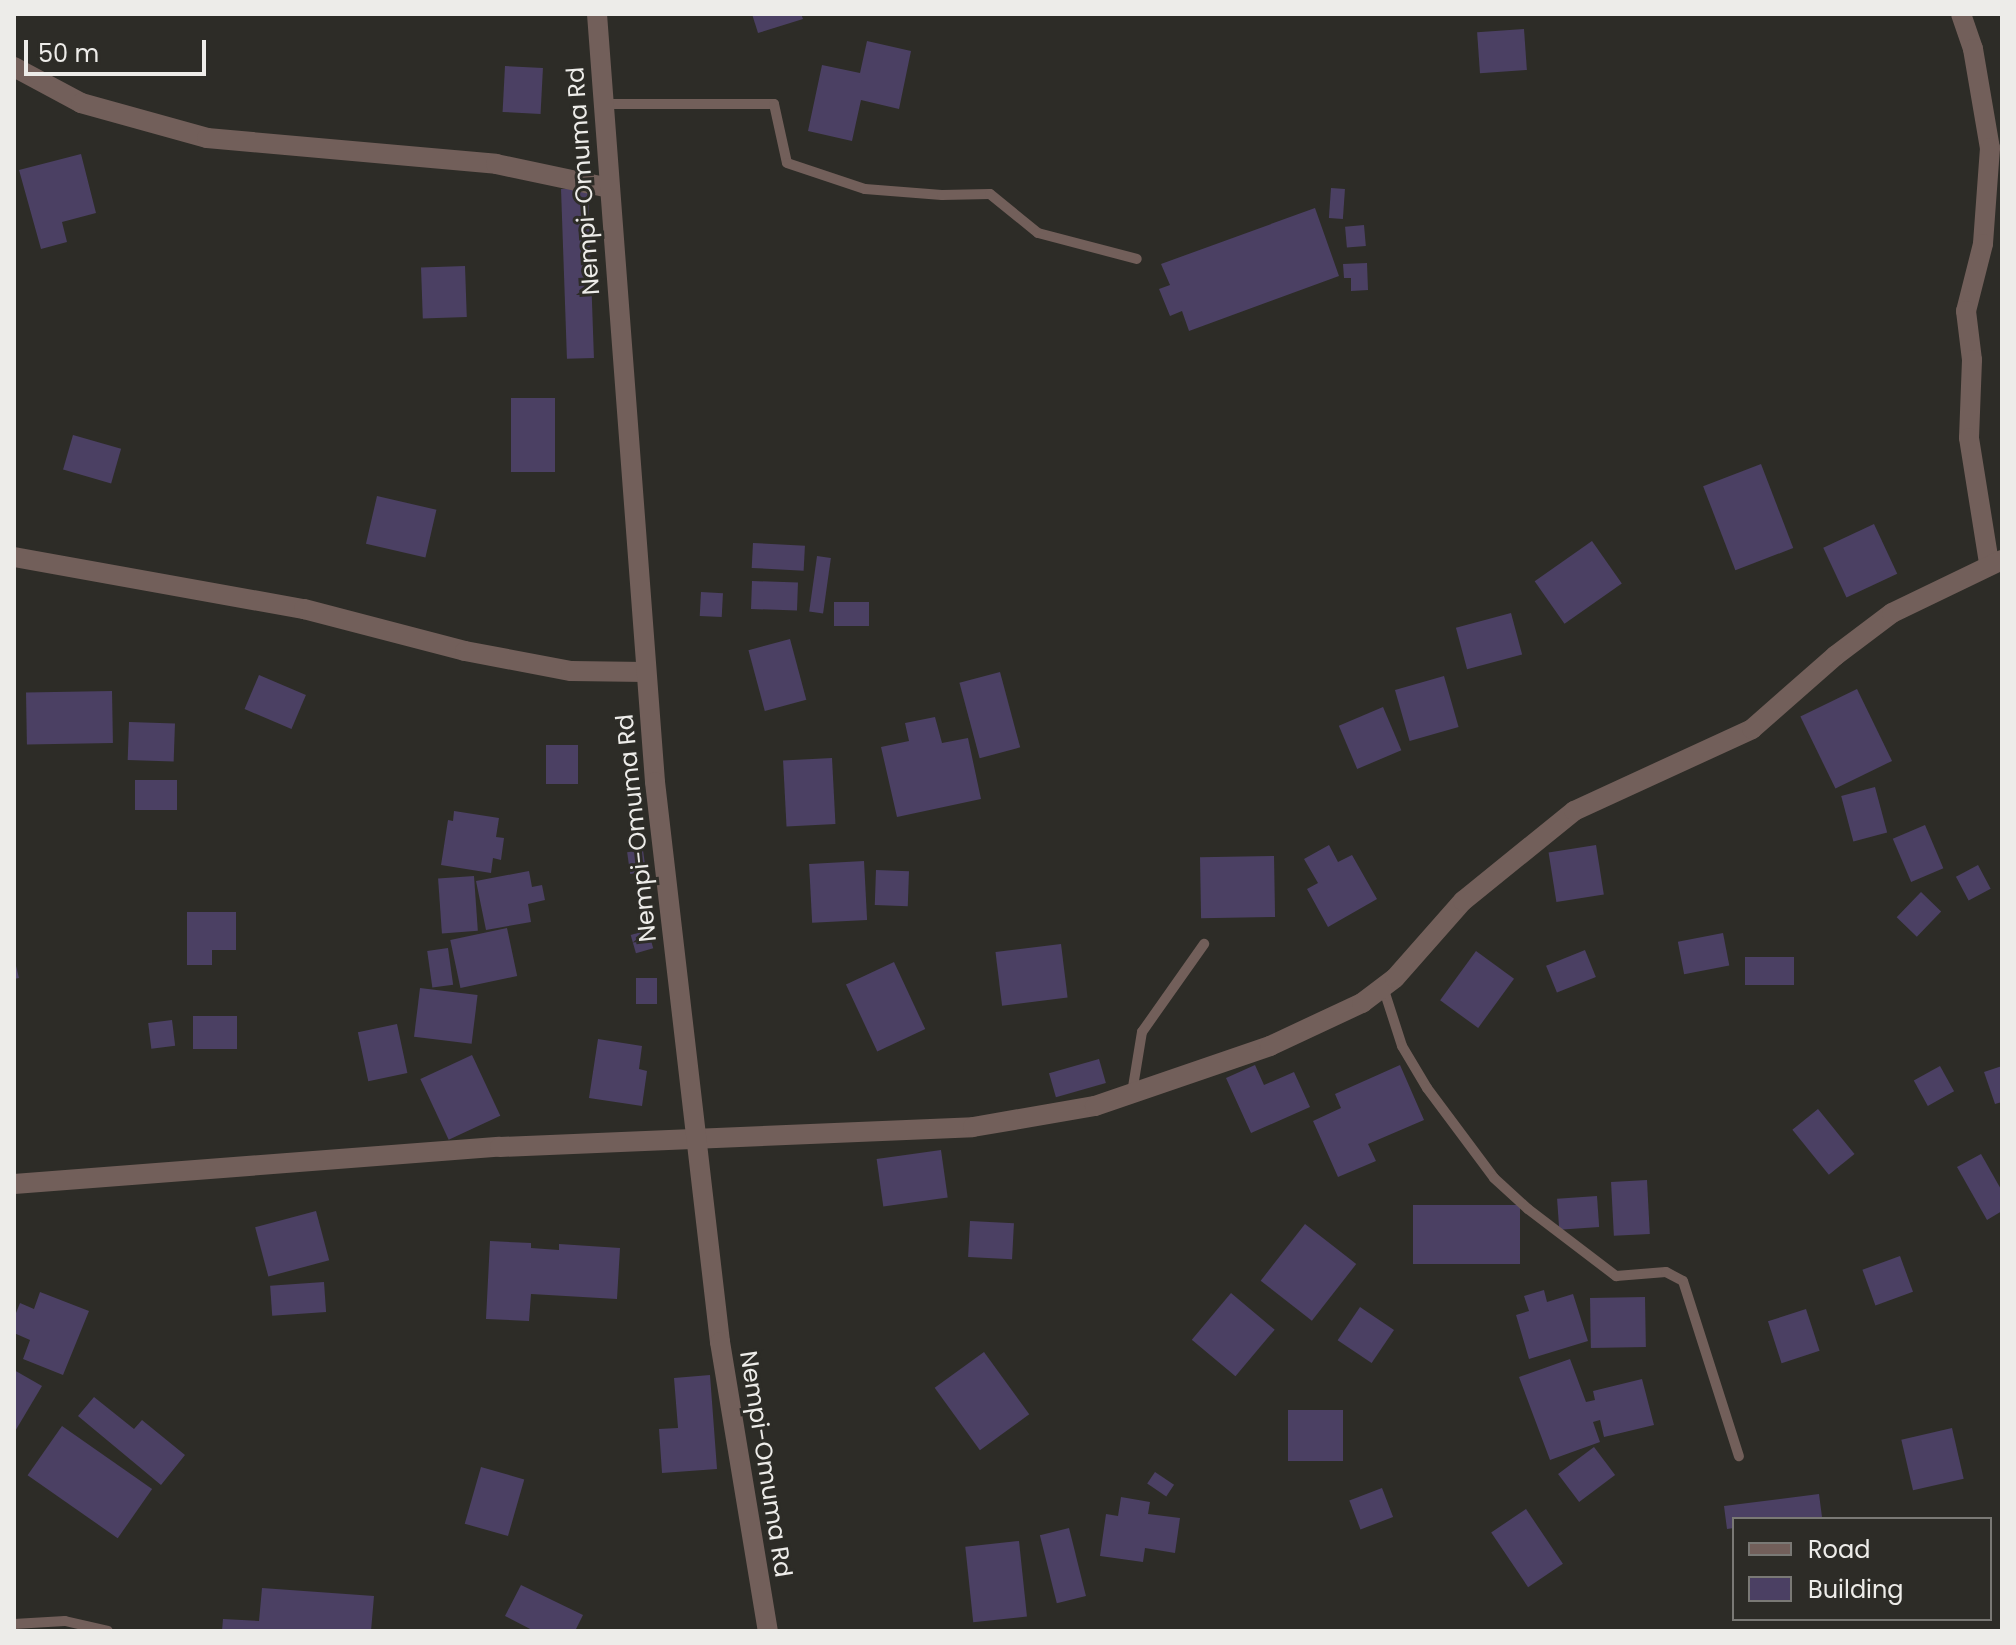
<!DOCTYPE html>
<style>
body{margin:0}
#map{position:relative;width:2016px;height:1645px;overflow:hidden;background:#2d2c27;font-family:Poppins,sans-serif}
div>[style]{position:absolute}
.building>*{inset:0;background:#4b4063;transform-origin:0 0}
.service>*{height:10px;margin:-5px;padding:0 5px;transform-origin:5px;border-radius:5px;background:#725f5a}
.minor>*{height:20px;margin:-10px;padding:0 10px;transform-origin:10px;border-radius:10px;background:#725f5a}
.tertiary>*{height:20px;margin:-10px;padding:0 10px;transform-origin:10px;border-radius:10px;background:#725f5a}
span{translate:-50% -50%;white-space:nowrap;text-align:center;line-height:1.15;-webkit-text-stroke:6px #2d2c27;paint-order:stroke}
.street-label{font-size:24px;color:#edece9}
.frame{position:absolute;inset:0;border:16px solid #edece9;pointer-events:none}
.legend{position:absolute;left:1732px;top:1517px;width:260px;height:104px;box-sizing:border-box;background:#2d2c27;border:2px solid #7a7975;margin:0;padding:10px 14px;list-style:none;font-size:24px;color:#edece9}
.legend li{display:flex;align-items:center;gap:16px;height:40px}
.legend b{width:40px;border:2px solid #7a7975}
.scale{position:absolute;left:24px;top:40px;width:182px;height:36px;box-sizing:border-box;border:4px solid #edece9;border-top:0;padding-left:10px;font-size:24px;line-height:28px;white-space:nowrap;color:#edece9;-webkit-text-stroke:6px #2d2c27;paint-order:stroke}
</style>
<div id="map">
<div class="building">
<i style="clip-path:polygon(752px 14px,801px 14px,803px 19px,758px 33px)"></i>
<i style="left:1524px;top:29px;width:41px;height:47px;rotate:86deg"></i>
<i style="clip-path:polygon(867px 41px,911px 51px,899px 109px,861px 100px,852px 141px,808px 131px,822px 65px,860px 73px)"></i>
<i style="left:505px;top:66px;width:38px;height:46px;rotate:3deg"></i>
<i style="clip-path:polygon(81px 154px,96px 213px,62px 222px,67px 242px,41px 249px,19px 170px)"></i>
<i style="left:588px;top:188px;width:170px;height:27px;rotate:88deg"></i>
<i style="left:1331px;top:188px;width:14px;height:30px;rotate:4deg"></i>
<i style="clip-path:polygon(1315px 208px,1339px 276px,1189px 331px,1182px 311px,1170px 316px,1159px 289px,1170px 285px,1161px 264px)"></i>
<i style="left:1364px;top:225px;width:21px;height:19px;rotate:85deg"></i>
<i style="clip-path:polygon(1367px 263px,1368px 290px,1351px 291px,1351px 278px,1344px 278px,1343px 264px)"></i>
<i style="left:465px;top:266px;width:51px;height:44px;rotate:88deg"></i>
<i style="left:511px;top:398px;width:44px;height:74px"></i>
<i style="left:73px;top:435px;width:50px;height:36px;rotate:16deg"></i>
<i style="left:1761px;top:464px;width:90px;height:62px;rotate:69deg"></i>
<i style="left:377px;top:496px;width:61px;height:49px;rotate:13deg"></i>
<i style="left:1874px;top:524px;width:55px;height:56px;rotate:65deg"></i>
<i style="left:1592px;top:541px;width:52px;height:70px;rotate:55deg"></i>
<i style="left:753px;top:543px;width:52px;height:25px;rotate:3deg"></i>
<i style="left:817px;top:556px;width:14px;height:56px;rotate:8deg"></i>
<i style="left:752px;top:581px;width:46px;height:28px;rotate:2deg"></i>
<i style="left:701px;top:592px;width:22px;height:24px;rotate:3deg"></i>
<i style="left:834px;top:602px;width:35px;height:24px"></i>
<i style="left:1511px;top:613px;width:43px;height:57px;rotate:75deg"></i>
<i style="left:790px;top:639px;width:63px;height:43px;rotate:75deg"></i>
<i style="left:1000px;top:672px;width:78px;height:42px;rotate:75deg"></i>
<i style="left:259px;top:675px;width:51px;height:37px;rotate:23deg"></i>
<i style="left:1444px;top:676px;width:53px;height:51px;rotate:74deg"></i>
<i style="left:1857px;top:689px;width:80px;height:63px;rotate:64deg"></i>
<i style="left:112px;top:691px;width:52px;height:86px;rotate:89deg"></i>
<i style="left:1383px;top:707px;width:47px;height:48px;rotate:67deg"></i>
<i style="clip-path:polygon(935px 717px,942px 743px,968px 738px,981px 799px,897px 817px,881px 747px,909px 741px,905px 723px)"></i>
<i style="left:129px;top:722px;width:46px;height:38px;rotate:2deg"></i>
<i style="left:546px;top:745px;width:32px;height:39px"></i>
<i style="left:832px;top:758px;width:66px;height:49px;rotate:87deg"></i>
<i style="left:135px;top:780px;width:42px;height:30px"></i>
<i style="left:1875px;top:787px;width:47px;height:35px;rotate:75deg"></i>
<i style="clip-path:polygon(454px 811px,499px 818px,496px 837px,504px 838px,501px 860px,493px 858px,491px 873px,441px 865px,448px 820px,453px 821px)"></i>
<i style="left:1925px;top:825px;width:47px;height:35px;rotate:67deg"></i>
<i style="clip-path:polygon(1329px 845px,1338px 862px,1352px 855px,1377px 899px,1328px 927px,1307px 889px,1318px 883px,1304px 859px)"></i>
<i style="left:1596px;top:845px;width:50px;height:48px;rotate:81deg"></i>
<i style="left:643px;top:850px;width:22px;height:16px;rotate:82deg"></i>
<i style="left:1274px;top:856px;width:61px;height:74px;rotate:89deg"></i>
<i style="left:864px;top:861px;width:59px;height:55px;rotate:87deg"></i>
<i style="left:1978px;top:865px;width:27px;height:25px;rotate:62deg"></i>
<i style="left:876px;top:870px;width:33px;height:35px;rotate:2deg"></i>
<i style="clip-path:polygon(529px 871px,532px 887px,542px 885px,545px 900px,528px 904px,531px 922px,486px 930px,476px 881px)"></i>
<i style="left:474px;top:876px;width:55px;height:36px;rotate:86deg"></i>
<i style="left:1921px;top:892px;width:28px;height:35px;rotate:44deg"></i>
<i style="clip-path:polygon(187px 912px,236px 912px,236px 950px,212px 950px,212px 965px,187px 965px)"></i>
<i style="left:507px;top:928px;width:49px;height:58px;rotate:78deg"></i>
<i style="left:648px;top:930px;width:19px;height:18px;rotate:74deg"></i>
<i style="left:1723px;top:933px;width:33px;height:46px;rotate:79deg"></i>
<i style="left:1061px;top:944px;width:54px;height:66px;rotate:83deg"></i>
<i style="left:448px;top:948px;width:37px;height:21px;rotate:82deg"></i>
<i style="left:1585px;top:950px;width:29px;height:42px;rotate:68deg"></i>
<i style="left:1476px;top:951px;width:47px;height:61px;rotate:36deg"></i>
<i style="left:1745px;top:957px;width:49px;height:28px"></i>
<i style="clip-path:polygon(14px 958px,19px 978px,14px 979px)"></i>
<i style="left:894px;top:962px;width:74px;height:53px;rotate:65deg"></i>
<i style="left:636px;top:978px;width:21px;height:26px"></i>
<i style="left:420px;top:988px;width:58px;height:49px;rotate:7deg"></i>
<i style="left:193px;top:1016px;width:44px;height:33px"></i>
<i style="left:172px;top:1020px;width:26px;height:24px;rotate:83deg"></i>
<i style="left:397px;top:1024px;width:50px;height:40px;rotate:78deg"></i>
<i style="clip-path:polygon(598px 1039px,642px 1046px,639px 1069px,647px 1071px,642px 1106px,589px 1098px)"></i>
<i style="left:472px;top:1055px;width:67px;height:57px;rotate:65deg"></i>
<i style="left:1099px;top:1059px;width:25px;height:52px;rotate:74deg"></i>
<i style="clip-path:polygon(1255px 1065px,1264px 1085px,1294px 1072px,1310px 1107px,1251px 1133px,1226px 1078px)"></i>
<i style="clip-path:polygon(1400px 1065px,1424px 1120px,1368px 1144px,1376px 1161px,1338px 1177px,1313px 1121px,1341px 1108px,1335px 1094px)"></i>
<i style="left:1940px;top:1066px;width:29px;height:30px;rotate:61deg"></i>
<i style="clip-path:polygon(2002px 1066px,2002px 1102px,1995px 1104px,1984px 1072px)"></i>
<i style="left:1818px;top:1109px;width:58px;height:33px;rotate:51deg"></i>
<i style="left:941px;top:1150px;width:48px;height:65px;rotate:82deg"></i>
<i style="clip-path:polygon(1981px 1154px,2002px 1191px,2002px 1211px,1987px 1220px,1957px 1167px)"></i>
<i style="left:1647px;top:1180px;width:54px;height:36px;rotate:87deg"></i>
<i style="left:1597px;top:1196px;width:31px;height:40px;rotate:86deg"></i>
<i style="left:1413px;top:1205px;width:107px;height:59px"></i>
<i style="left:316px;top:1211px;width:51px;height:63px;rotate:75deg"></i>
<i style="left:970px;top:1221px;width:44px;height:36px;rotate:3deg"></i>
<i style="left:1305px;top:1224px;width:65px;height:72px;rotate:38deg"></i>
<i style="clip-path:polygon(490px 1241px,531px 1243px,531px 1248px,559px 1250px,559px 1244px,620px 1248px,617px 1299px,531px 1294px,529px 1321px,486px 1319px)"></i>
<i style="left:1900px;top:1256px;width:38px;height:40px;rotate:70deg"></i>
<i style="left:324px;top:1282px;width:30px;height:54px;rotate:86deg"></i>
<i style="clip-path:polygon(1544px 1290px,1547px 1302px,1573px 1294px,1588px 1341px,1529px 1359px,1516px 1315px,1529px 1311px,1524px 1296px)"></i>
<i style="clip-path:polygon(40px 1292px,89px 1311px,63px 1375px,23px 1359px,30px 1340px,14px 1333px,14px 1318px,20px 1303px,34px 1309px)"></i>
<i style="left:1231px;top:1293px;width:57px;height:61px;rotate:40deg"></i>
<i style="left:1645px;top:1297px;width:50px;height:55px;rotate:89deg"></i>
<i style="left:1360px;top:1307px;width:41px;height:40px;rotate:34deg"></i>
<i style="left:1806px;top:1309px;width:44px;height:40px;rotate:72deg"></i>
<i style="left:984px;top:1352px;width:77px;height:61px;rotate:54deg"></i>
<i style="clip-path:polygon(1570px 1359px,1586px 1402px,1595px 1400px,1593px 1391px,1642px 1379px,1654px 1425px,1604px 1437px,1600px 1420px,1593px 1422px,1600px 1442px,1550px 1460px,1519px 1377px)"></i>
<i style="clip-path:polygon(14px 1370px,42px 1386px,14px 1433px)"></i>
<i style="clip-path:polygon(710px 1375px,717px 1469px,662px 1473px,659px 1429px,678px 1428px,674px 1378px)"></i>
<i style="clip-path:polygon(94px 1397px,134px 1429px,142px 1420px,185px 1455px,161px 1485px,78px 1416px)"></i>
<i style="left:1288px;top:1410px;width:55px;height:51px"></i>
<i style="left:62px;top:1426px;width:110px;height:60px;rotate:35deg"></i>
<i style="left:1952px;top:1428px;width:52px;height:52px;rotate:77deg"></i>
<i style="left:1594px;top:1447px;width:35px;height:45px;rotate:53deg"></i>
<i style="left:481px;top:1467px;width:45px;height:59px;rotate:16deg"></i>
<i style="left:1155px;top:1472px;width:23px;height:14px;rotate:34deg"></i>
<i style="left:1382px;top:1488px;width:31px;height:35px;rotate:69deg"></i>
<i style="clip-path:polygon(1819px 1494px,1822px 1517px,1734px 1519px,1734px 1528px,1727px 1529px,1724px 1506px)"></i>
<i style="clip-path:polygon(1121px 1497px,1150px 1502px,1148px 1514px,1180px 1518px,1175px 1553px,1145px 1548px,1143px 1562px,1100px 1556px,1106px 1514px,1118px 1516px)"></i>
<i style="left:1526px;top:1509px;width:66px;height:42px;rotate:56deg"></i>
<i style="left:1069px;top:1528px;width:70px;height:30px;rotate:76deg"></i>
<i style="left:1019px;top:1541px;width:76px;height:54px;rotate:84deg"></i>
<i style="clip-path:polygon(521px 1585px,583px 1615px,575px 1631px,534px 1631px,505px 1616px)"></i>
<i style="clip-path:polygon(262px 1588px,374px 1596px,371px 1631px,222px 1631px,223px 1619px,259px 1621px)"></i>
</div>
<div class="service">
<i style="left:604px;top:104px;width:170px"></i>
<i style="left:774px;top:104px;width:60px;rotate:77.6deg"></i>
<i style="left:787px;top:163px;width:82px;rotate:18.4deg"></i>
<i style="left:865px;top:189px;width:77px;rotate:4.5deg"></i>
<i style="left:942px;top:195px;width:48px;rotate:-1.2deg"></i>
<i style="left:990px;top:194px;width:62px;rotate:39.1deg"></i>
<i style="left:1038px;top:233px;width:102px;rotate:14.7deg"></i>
<i style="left:1383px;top:987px;width:62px;rotate:72.1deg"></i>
<i style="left:1402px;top:1046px;width:49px;rotate:59.2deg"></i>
<i style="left:1427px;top:1088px;width:112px;rotate:53.3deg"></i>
<i style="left:1494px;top:1178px;width:46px;rotate:42.4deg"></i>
<i style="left:1528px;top:1209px;width:111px;rotate:37.3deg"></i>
<i style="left:1616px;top:1276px;width:50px;rotate:-4.6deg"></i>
<i style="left:1666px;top:1272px;width:19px;rotate:28deg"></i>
<i style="left:1683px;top:1281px;width:184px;rotate:72.3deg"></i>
<i style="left:1132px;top:1093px;width:62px;rotate:-80.7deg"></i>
<i style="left:1142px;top:1032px;width:108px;rotate:-54.8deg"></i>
<i style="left:14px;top:1624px;width:51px;rotate:-3.4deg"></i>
<i style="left:65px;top:1621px;width:44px;rotate:13.1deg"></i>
</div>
<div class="minor">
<i style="left:1961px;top:14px;width:37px;rotate:71deg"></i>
<i style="left:1973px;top:49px;width:100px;rotate:80.3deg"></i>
<i style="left:1990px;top:148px;width:96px;rotate:94.2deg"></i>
<i style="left:1983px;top:244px;width:69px;rotate:104.2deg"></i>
<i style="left:1966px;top:311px;width:49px;rotate:83deg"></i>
<i style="left:1972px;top:360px;width:78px;rotate:92.2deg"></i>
<i style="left:1969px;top:438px;width:127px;rotate:80.9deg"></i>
<i style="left:14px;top:67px;width:76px;rotate:28.2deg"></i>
<i style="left:81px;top:103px;width:131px;rotate:15.5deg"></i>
<i style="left:207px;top:138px;width:290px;rotate:5.1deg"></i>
<i style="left:496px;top:164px;width:116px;rotate:11.9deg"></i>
<i style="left:14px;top:557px;width:295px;rotate:10.2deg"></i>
<i style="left:304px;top:609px;width:166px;rotate:14.6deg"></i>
<i style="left:465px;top:651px;width:108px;rotate:10.7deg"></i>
<i style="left:571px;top:671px;width:75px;rotate:0.8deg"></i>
<i style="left:14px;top:1184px;width:487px;rotate:-4.4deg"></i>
<i style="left:500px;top:1147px;width:473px;rotate:-2.4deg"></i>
<i style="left:973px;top:1127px;width:124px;rotate:-9.8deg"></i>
<i style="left:1095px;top:1106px;width:185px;rotate:-18.9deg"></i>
<i style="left:1270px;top:1046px;width:102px;rotate:-25.1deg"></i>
<i style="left:1362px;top:1003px;width:41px;rotate:-37.1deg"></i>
<i style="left:1395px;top:978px;width:103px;rotate:-48.6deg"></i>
<i style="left:1463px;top:901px;width:143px;rotate:-39deg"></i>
<i style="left:1574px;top:811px;width:196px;rotate:-24.7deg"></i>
<i style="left:1752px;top:729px;width:111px;rotate:-41.3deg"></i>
<i style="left:1835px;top:656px;width:71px;rotate:-37deg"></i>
<i style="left:1892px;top:613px;width:122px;rotate:-25.7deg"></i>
</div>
<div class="tertiary">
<i style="left:597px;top:14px;width:770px;rotate:85.68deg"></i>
<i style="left:655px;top:782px;width:564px;rotate:83.38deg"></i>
<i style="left:720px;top:1342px;width:293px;rotate:80.6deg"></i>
</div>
<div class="street-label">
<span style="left:583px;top:181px;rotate:-94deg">Nempi-Omuma Rd</span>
<span style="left:636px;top:828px;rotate:-96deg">Nempi-Omuma Rd</span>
<span style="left:766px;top:1464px;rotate:81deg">Nempi-Omuma Rd</span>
</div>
<div class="frame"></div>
<ul class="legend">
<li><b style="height:10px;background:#725f5a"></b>Road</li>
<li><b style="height:22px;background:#4b4063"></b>Building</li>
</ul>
<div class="scale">50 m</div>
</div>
